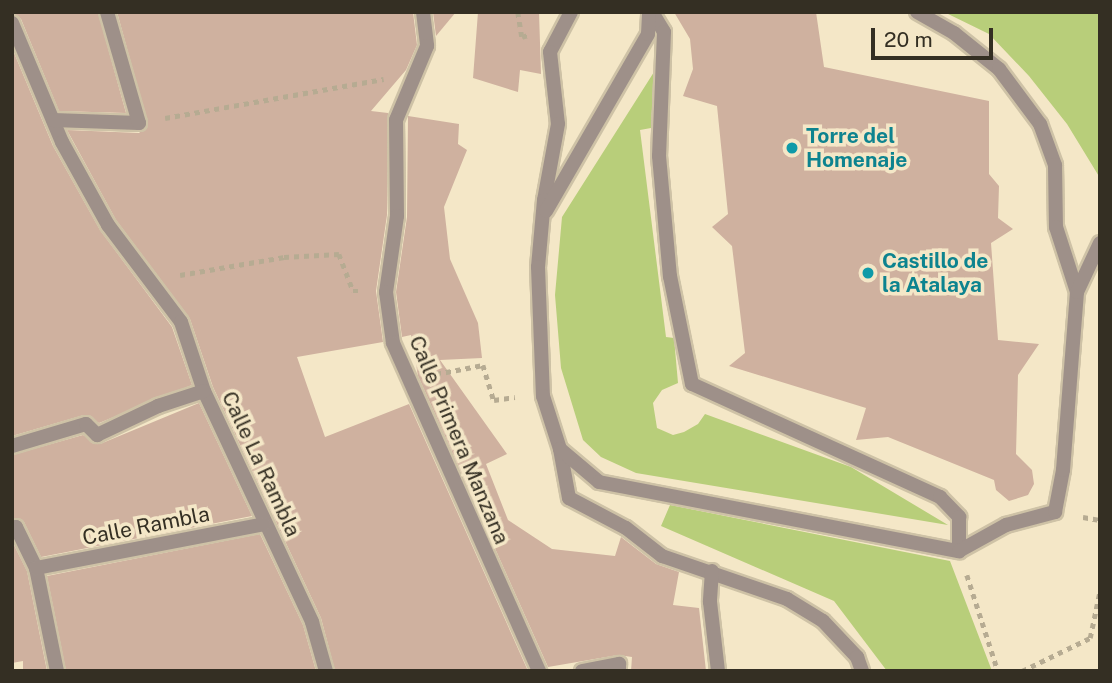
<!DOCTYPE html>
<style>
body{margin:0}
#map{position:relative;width:1112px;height:683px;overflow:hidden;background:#f4e7c7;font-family:"Public Sans",sans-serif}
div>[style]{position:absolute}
.green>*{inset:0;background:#b8ce7a}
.building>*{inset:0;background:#cfb19f}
.path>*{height:4.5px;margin-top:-2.25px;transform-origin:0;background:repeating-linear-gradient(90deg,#b6ab92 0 5px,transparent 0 10px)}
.roads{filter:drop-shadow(2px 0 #cec2a6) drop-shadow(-2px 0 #cec2a6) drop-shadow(0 2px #cec2a6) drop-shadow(0 -2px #cec2a6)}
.minor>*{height:14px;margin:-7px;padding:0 7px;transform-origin:7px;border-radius:7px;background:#9e9089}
.dots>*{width:19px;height:19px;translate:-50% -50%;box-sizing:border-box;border:4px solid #f4e7c7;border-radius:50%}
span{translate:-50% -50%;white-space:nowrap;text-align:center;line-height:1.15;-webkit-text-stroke:7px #f4e7c7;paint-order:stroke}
.culture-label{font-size:21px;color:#0d838f;font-weight:700}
.left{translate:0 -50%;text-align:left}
.street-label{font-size:21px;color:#342f23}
.frame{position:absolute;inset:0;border:14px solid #342f23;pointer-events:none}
.scale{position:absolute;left:871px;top:28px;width:122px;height:32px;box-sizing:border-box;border:4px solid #342f23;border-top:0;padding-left:9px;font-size:21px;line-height:24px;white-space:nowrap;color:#342f23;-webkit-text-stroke:5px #f4e7c7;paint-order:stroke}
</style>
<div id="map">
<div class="green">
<i style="clip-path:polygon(944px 12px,1100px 12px,1100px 178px,1067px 124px,1029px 76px,989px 34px)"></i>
<i style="clip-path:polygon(654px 72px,651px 128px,640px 130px,666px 337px,674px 338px,678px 383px,662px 390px,653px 403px,657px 428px,673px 435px,684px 432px,698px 424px,705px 414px,851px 467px,948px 525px,636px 473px,601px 457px,583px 440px,561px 368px,555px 295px,562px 217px)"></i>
<i style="clip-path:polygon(670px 505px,950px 561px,992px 671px,887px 671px,834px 601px,661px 526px)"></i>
</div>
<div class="building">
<i style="clip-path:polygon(12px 12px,98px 12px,126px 113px,59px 111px,21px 19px)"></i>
<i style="clip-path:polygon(117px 12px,413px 12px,417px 45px,406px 70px,371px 111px,388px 113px,387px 215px,376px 291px,383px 342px,297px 357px,325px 437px,409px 404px,528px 671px,335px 671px,321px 618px,213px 387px,190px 319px,116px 220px,67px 130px,139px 133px,148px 125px)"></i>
<i style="clip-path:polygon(433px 12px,456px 12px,436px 36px)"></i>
<i style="clip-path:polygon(478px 12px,539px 12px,541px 74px,520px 70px,518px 92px,473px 78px)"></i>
<i style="clip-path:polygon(674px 12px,816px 12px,824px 67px,989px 101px,989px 174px,999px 186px,998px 218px,1013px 229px,991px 243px,998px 340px,1039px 344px,1018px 375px,1016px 454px,1032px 470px,1034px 484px,1028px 495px,1009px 501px,996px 490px,994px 480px,888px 437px,856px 440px,866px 408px,729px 366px,745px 353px,732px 246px,712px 227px,728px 214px,717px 106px,683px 96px,693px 69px,690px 39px)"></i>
<i style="clip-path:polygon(12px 48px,53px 146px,100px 230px,172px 327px,192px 385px,99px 423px,84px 415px,12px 436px)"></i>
<i style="clip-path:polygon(408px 116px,459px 124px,458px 144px,467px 150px,444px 207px,450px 259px,478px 323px,482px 358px,440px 360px,507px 454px,486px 464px,508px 520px,552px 549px,615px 556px,621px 537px,656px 564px,679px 572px,673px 605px,699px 608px,706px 671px,631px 671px,632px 657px,618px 655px,548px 667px,418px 376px,411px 335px,402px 337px,396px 292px,407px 217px)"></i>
<i style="clip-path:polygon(199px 403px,252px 516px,41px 557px,24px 522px,12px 518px,12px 455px,83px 435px,100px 444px)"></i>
<i style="clip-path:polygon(260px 534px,303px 625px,316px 671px,66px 671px,47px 576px)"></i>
<i style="clip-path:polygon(12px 541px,27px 571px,47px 671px,23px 671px,23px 661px,12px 663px)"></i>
</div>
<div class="path">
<i style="left:518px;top:12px;width:25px;rotate:81deg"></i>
<i style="left:522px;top:37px;width:6px;rotate:-18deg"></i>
<i style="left:165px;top:118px;width:222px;rotate:-10.1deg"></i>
<i style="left:180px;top:275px;width:106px;rotate:-9.8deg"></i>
<i style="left:284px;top:257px;width:55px;rotate:-3.1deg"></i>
<i style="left:339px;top:254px;width:40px;rotate:69deg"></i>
<i style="left:353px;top:291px;width:5px"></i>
<i style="left:436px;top:374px;width:48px;rotate:-10.8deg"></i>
<i style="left:483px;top:365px;width:37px;rotate:73deg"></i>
<i style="left:494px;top:400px;width:21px;rotate:-8deg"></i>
<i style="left:1083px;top:517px;width:17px;rotate:10deg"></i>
<i style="left:967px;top:575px;width:101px;rotate:72.1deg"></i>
<i style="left:1022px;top:671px;width:76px;rotate:-25.9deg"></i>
<i style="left:1090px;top:638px;width:49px;rotate:-78.2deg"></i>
</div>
<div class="roads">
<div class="minor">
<i style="left:423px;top:12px;width:34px;rotate:83deg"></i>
<i style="left:427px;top:46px;width:80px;rotate:112.7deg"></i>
<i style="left:396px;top:120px;width:96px;rotate:89.4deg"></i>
<i style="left:397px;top:216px;width:77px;rotate:98.2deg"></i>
<i style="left:386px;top:292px;width:51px;rotate:82.2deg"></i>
<i style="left:393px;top:343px;width:359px;rotate:66deg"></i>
<i style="left:571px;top:12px;width:45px;rotate:117.7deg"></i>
<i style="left:550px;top:52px;width:72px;rotate:83.7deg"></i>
<i style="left:558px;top:124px;width:77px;rotate:100.4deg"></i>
<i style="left:544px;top:200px;width:67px;rotate:95.1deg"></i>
<i style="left:538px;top:267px;width:129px;rotate:87.8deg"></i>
<i style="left:543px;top:396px;width:56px;rotate:72.2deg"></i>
<i style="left:560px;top:449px;width:50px;rotate:79.6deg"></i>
<i style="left:569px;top:498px;width:64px;rotate:27.8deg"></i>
<i style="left:626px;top:528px;width:46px;rotate:37.9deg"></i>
<i style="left:662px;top:556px;width:132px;rotate:19deg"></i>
<i style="left:787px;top:599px;width:42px;rotate:31.4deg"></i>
<i style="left:823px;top:621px;width:50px;rotate:46.6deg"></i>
<i style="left:857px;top:657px;width:15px;rotate:70deg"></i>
<i style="left:652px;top:12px;width:23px;rotate:59deg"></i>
<i style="left:664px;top:32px;width:124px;rotate:92.3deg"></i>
<i style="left:659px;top:156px;width:121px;rotate:84.8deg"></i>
<i style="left:670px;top:276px;width:110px;rotate:78.5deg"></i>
<i style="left:692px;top:384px;width:273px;rotate:24.5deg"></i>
<i style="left:940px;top:497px;width:28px;rotate:46deg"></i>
<i style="left:959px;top:517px;width:34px;rotate:90deg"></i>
<i style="left:917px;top:12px;width:43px;rotate:29.6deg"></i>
<i style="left:954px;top:33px;width:58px;rotate:38.7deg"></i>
<i style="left:999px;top:69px;width:69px;rotate:53.3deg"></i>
<i style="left:1040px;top:124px;width:44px;rotate:69.9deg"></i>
<i style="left:1055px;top:165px;width:62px;rotate:89.1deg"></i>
<i style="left:1056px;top:227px;width:68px;rotate:72.1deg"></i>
<i style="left:12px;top:23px;width:129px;rotate:67.2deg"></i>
<i style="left:62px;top:142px;width:95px;rotate:61deg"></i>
<i style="left:108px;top:225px;width:121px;rotate:53deg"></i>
<i style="left:181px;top:322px;width:73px;rotate:71.6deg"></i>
<i style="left:204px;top:391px;width:255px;rotate:64.9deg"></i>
<i style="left:312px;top:622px;width:51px;rotate:74.1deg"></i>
<i style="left:53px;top:120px;width:86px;rotate:2deg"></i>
<i style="left:139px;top:123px;width:116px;rotate:-106.1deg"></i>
<i style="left:546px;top:211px;width:204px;rotate:-60deg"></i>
<i style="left:648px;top:34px;width:22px;rotate:-87deg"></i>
<i style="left:12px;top:446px;width:77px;rotate:-16.6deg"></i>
<i style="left:86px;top:424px;width:16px;rotate:45deg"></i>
<i style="left:97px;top:435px;width:68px;rotate:-25.4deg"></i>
<i style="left:158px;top:406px;width:48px;rotate:-18.1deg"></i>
<i style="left:560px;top:449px;width:51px;rotate:40.2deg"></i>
<i style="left:599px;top:482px;width:367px;rotate:10.9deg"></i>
<i style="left:959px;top:551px;width:54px;rotate:-29deg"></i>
<i style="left:1006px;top:525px;width:51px;rotate:-14.9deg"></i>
<i style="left:1055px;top:512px;width:43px;rotate:-79.2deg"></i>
<i style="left:1063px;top:470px;width:179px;rotate:-85.5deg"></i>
<i style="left:1077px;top:292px;width:54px;rotate:-64.9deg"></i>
<i style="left:12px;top:528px;width:4px;rotate:-14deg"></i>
<i style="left:16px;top:527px;width:46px;rotate:64deg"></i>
<i style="left:36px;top:568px;width:105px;rotate:78.5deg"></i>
<i style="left:36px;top:568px;width:232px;rotate:-10.9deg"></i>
<i style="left:712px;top:571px;width:31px;rotate:94deg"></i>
<i style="left:710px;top:602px;width:69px;rotate:83.4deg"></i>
<i style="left:582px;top:671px;width:38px;rotate:-11deg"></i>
<i style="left:619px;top:664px;width:7px;rotate:90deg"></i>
</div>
</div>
<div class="dots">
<i style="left:792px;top:148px;background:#0f9aa8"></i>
<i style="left:868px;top:273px;background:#0f9aa8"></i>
</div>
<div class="culture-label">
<span class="left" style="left:806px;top:148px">Torre del<br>Homenaje</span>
<span class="left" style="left:882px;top:273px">Castillo de<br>la Atalaya</span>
</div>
<div class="street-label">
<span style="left:459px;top:440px;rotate:67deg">Calle Primera Manzana</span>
<span style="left:261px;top:464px;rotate:65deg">Calle La Rambla</span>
<span style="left:146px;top:526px;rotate:-11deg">Calle Rambla</span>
</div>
<div class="frame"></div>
<div class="scale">20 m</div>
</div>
